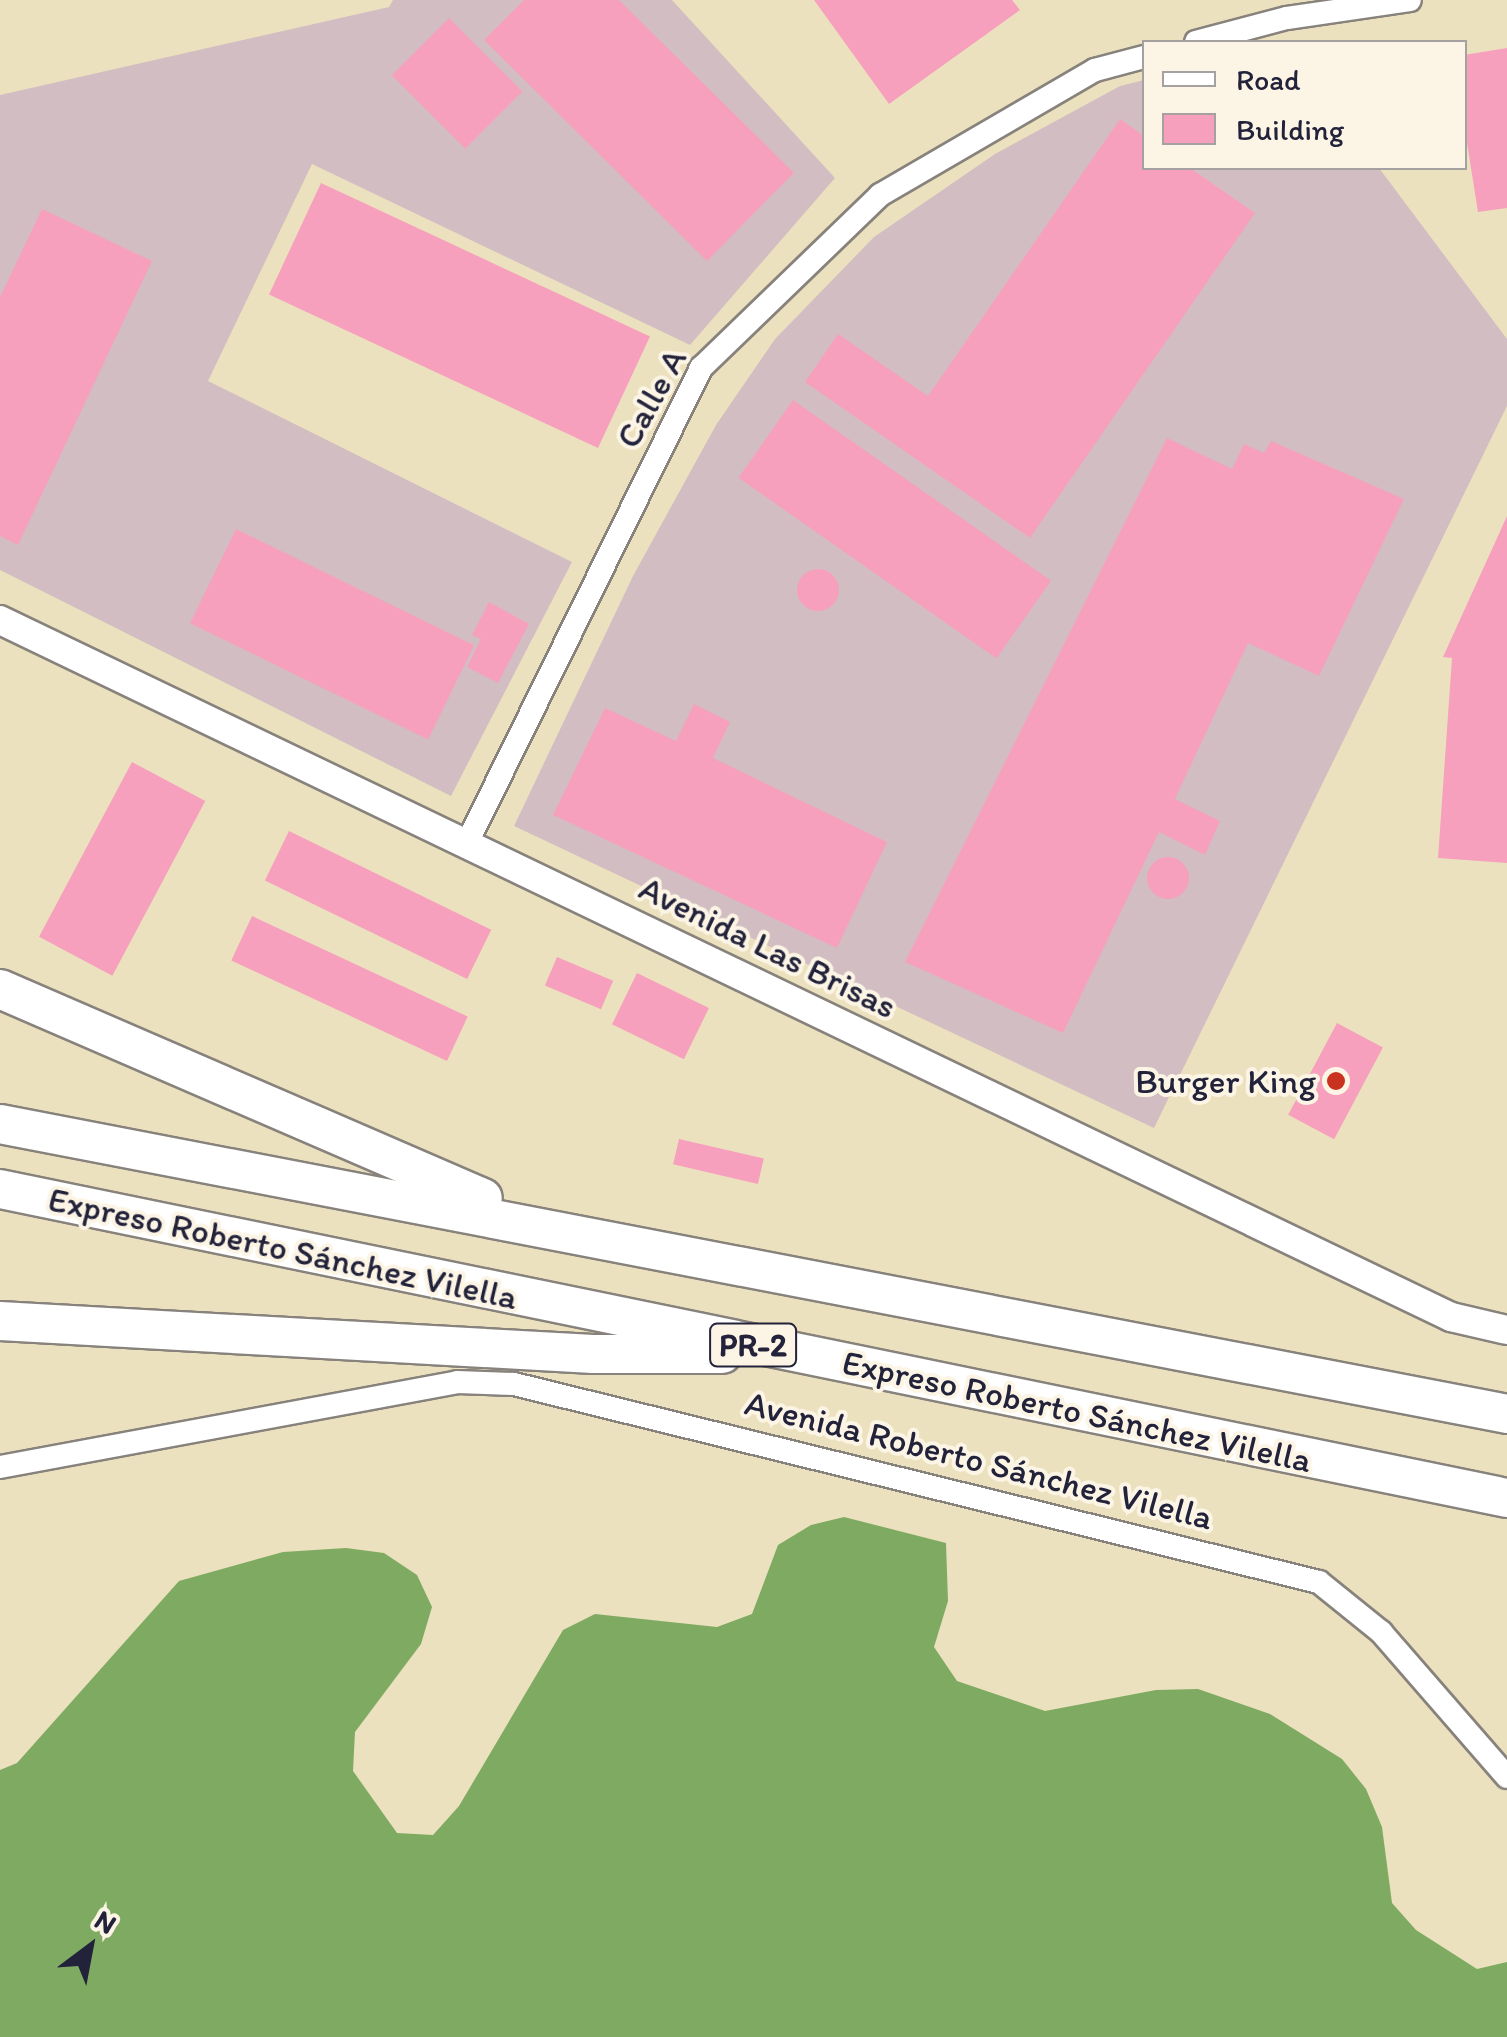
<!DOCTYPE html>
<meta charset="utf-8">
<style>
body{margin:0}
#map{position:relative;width:1507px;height:2037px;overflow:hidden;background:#ece1be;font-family:Itim,sans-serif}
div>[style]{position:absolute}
.industrial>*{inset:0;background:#d2bec2}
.forest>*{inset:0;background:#7eaa62}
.building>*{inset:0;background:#f6a0bd;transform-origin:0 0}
.round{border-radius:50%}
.roads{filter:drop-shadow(2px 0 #87827c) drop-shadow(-2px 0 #87827c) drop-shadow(0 2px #87827c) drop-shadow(0 -2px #87827c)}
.minor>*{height:22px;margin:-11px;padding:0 11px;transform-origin:11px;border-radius:11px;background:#fff}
.tertiary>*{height:28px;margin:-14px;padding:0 14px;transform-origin:14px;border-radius:14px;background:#fff}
.trunk>*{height:38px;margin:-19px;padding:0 19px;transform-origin:19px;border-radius:19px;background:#fff}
.dots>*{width:28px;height:28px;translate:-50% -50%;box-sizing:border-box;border:5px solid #fcf5e5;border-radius:50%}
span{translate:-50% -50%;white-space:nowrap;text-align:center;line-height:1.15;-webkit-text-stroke:8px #fcf5e5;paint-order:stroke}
.shield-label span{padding:2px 8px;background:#fcf5e5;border:2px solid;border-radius:8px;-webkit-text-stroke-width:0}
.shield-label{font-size:32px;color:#22223b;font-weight:700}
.street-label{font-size:35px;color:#22223b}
.poi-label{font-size:35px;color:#22223b}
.right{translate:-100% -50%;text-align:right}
.legend{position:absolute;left:1142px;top:40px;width:325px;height:130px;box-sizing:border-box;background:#fcf5e5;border:2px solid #a5a1a1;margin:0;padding:12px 18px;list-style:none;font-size:30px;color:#22223b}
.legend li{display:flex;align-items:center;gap:20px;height:50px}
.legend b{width:50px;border:2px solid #a5a1a1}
.north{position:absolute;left:40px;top:1897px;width:100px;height:100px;-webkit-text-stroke:8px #fcf5e5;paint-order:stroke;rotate:32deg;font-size:28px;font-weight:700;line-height:40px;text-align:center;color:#22223b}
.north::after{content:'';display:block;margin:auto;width:35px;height:45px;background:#22223b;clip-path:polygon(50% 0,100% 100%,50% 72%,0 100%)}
</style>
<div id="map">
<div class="industrial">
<i style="clip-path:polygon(393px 0,672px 0,835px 178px,690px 345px,312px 164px,208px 381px,572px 562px,451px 796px,0 570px,0 95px,389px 7px)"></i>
<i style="clip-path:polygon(1144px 80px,1144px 168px,1379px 168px,1507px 339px,1507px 406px,1154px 1128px,514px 826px,633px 576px,716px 425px,775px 339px,874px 237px,995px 154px,1120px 86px)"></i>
</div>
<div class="forest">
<i style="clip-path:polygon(844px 1517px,946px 1543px,948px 1601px,934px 1647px,957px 1681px,1045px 1711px,1156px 1690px,1198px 1689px,1270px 1714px,1342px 1759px,1366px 1789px,1382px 1827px,1392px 1903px,1416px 1930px,1477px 1969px,1507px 1962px,1507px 2037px,0 2037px,0 1770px,17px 1763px,179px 1581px,283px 1552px,346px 1548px,384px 1553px,417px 1575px,432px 1607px,421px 1644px,355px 1732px,353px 1771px,397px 1833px,433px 1835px,459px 1806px,563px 1630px,595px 1614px,717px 1627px,752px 1614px,778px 1545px,811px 1525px)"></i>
</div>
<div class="building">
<i style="clip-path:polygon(524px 0,619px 0,794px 173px,707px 261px,484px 40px)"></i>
<i style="clip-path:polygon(814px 0,1012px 0,1020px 10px,889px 104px)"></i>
<i style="left:449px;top:18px;width:104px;height:81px;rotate:45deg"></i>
<i style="clip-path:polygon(1507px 48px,1507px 208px,1478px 212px,1464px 124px,1464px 55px)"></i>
<i style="clip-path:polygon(1120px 119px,1144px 136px,1144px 168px,1190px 168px,1255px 213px,1030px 538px,805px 382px,838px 334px,928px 396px)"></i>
<i style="left:321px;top:183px;width:363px;height:123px;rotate:25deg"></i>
<i style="clip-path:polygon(42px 209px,152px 261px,18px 545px,0 536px,0 297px)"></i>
<i style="left:793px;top:400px;width:315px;height:95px;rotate:35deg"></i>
<i style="clip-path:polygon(1167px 438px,1232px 469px,1244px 444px,1264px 453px,1271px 441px,1404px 499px,1319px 676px,1248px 643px,1175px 799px,1220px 821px,1205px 855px,1159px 832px,1063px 1033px,905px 962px)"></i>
<i style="clip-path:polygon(1507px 516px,1507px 863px,1438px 858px,1452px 658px,1443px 657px)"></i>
<i style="left:236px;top:529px;width:265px;height:105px;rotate:26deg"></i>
<i class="round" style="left:797px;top:569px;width:42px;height:42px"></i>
<i style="clip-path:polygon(489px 602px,529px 624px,498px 683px,467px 667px,481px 639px,472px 635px)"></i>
<i style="clip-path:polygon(694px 704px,730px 722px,713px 758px,887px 842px,837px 948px,553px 815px,605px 708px,676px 741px)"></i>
<i style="left:132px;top:762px;width:83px;height:198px;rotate:28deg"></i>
<i style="left:289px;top:831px;width:225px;height:55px;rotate:26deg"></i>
<i class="round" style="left:1147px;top:857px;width:42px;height:42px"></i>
<i style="left:252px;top:916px;width:238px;height:49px;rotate:25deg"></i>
<i style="left:557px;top:957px;width:61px;height:31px;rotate:23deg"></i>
<i style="left:637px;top:973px;width:80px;height:57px;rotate:26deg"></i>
<i style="left:1337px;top:1023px;width:52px;height:104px;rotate:28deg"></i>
<i style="left:679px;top:1139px;width:87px;height:26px;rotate:13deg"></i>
</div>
<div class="roads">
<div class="minor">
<i style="left:1196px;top:42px;width:94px;rotate:-14.8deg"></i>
<i style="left:1287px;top:18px;width:124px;rotate:-8.3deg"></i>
<i style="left:467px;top:843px;width:530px;rotate:-63.77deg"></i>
<i style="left:701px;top:368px;width:249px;rotate:-44deg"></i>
<i style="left:880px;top:195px;width:249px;rotate:-30.2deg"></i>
<i style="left:1095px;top:70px;width:51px;rotate:-14.9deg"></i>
<i style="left:0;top:1467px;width:465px;rotate:-10.5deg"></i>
<i style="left:457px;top:1382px;width:57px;rotate:2deg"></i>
<i style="left:514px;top:1384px;width:829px;rotate:13.82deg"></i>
<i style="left:1319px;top:1582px;width:80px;rotate:38.9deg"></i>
<i style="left:1381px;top:1632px;width:192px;rotate:49deg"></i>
</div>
<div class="tertiary">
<i style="left:0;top:620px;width:1610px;rotate:25.66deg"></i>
<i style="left:1451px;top:1317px;width:57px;rotate:13.1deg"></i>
</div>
<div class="trunk">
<i style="left:0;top:989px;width:526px;rotate:23.4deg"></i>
<i style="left:0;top:1124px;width:1535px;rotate:10.89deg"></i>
<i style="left:0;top:1189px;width:1538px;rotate:11.59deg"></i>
<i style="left:0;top:1321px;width:594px;rotate:3.19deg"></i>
<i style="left:593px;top:1354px;width:129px"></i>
</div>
</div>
<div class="dots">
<i style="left:1336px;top:1081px;background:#c8321e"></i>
</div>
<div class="shield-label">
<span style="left:753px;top:1345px">PR-2</span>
</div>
<div class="street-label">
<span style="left:651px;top:398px;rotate:-61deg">Calle A</span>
<span style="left:768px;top:947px;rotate:26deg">Avenida Las Brisas</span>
<span style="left:283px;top:1248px;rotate:12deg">Expreso Roberto Sánchez Vilella</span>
<span style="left:1077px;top:1411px;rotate:12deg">Expreso Roberto Sánchez Vilella</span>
<span style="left:979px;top:1460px;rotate:14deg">Avenida Roberto Sánchez Vilella</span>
</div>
<div class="poi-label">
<span class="right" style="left:1316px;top:1081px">Burger King</span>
</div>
<ul class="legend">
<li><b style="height:12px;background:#fff"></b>Road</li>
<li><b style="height:28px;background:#f6a0bd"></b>Building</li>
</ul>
<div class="north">N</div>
</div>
